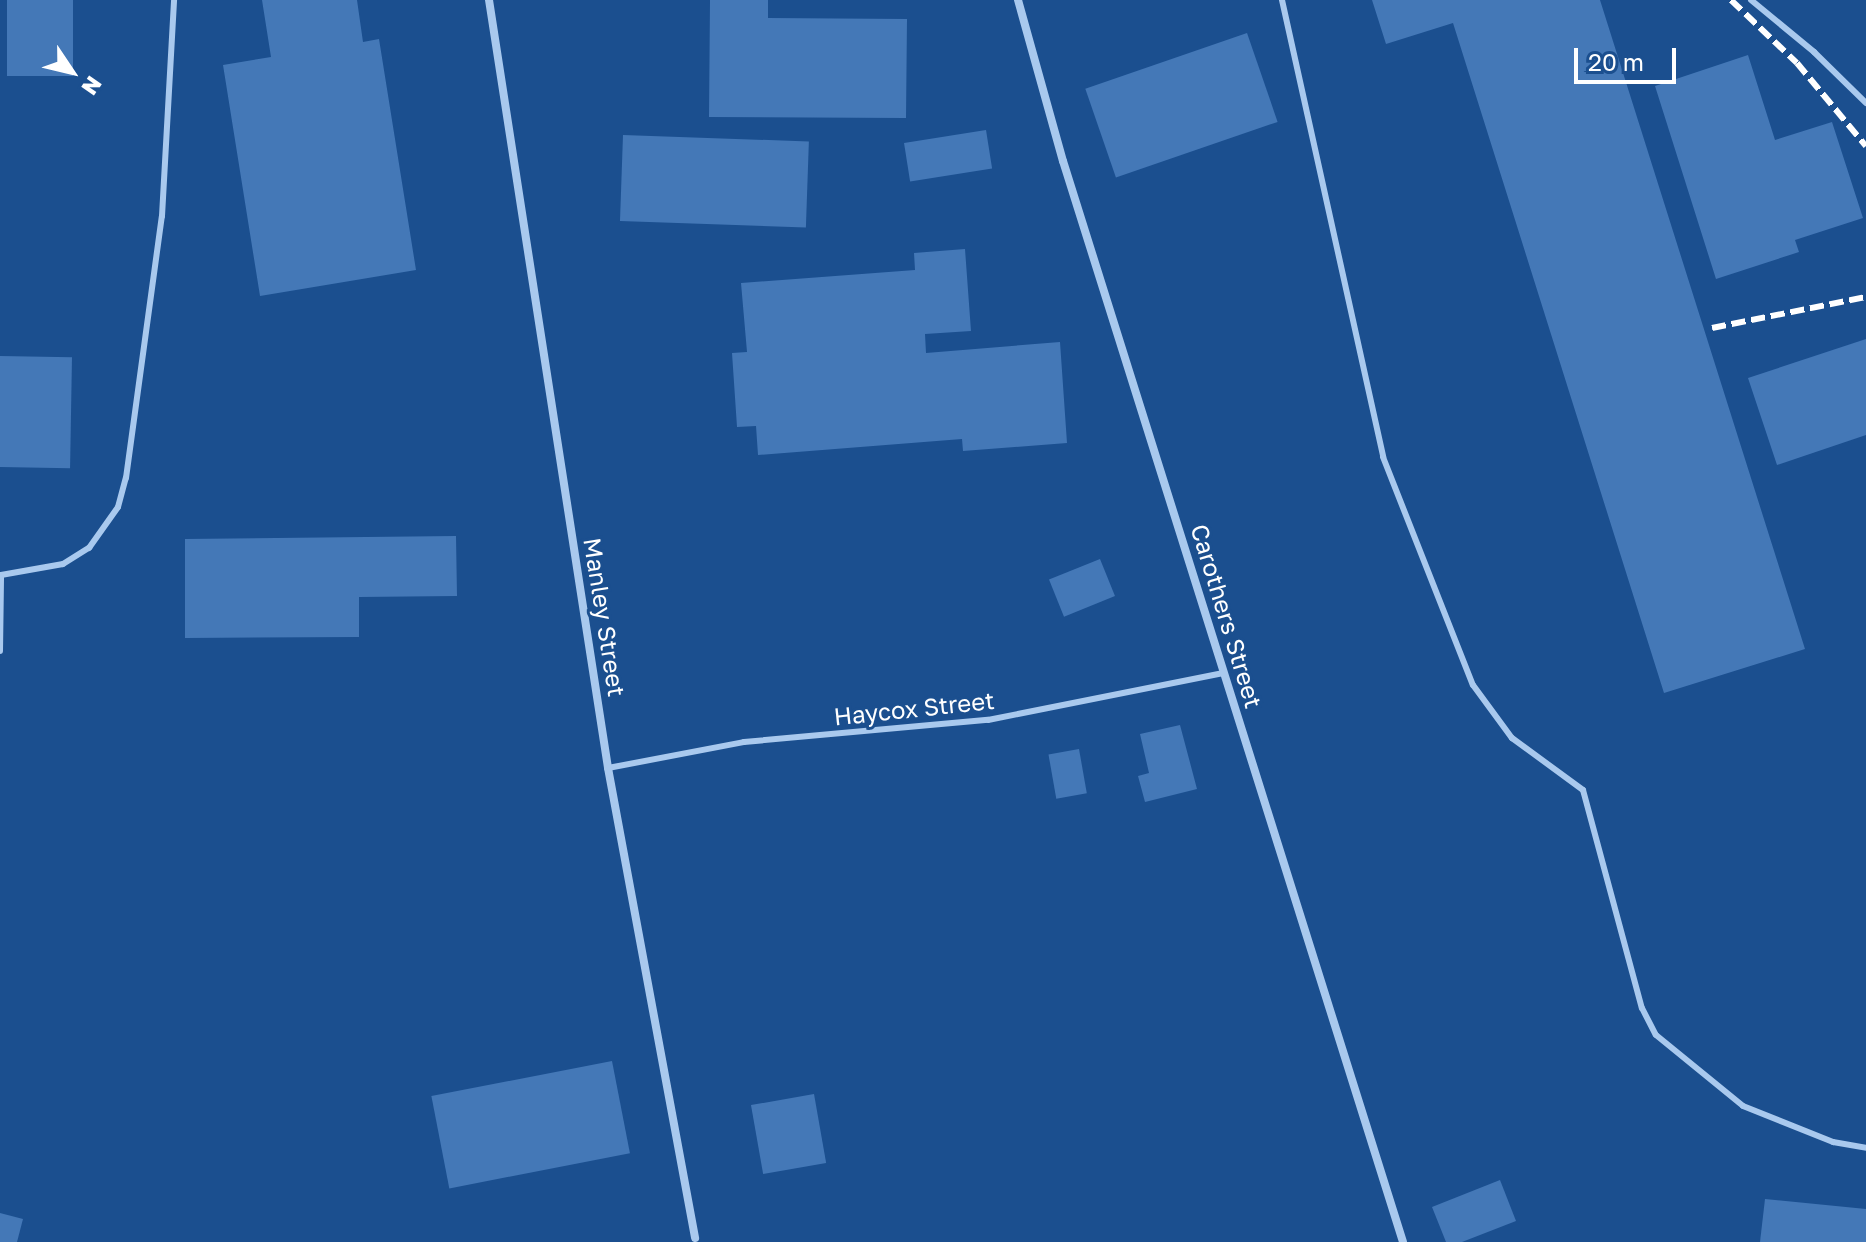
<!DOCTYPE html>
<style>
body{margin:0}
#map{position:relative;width:1866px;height:1242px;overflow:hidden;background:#1b4f8f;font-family:"Golos Text",sans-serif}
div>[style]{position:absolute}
.building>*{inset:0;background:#4478b7;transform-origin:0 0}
.service>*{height:6px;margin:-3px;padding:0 3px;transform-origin:3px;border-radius:3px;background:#a9c9ee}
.minor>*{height:8px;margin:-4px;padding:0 4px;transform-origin:4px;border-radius:4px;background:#a9c9ee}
.rail>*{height:6px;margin-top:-3px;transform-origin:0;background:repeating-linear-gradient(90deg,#fff 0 14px,transparent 0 20px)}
span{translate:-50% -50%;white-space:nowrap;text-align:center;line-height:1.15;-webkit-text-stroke:6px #1b4f8f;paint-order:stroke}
.street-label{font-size:24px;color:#fff}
.north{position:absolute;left:32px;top:32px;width:80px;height:80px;-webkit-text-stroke:6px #1b4f8f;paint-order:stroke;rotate:125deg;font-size:22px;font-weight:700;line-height:32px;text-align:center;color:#fff}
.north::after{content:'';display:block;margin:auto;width:28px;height:36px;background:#fff;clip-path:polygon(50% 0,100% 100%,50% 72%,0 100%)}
.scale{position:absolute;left:1574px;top:48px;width:102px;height:36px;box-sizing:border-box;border:4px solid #fff;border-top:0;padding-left:10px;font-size:24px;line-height:28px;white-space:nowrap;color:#fff;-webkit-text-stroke:6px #1b4f8f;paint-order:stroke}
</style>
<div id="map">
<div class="building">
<i style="left:7px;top:0;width:66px;height:76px"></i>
<i style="clip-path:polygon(262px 0,357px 0,363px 42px,379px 39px,416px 270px,260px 296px,223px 65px,271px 57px)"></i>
<i style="clip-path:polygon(710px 0,768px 0,768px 18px,907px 19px,906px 118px,709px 117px)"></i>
<i style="clip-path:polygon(1372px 0,1600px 0,1805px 649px,1664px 693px,1453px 23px,1386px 44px)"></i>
<i style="left:1247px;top:33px;width:94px;height:171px;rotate:71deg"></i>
<i style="clip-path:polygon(1748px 55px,1775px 140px,1832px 122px,1863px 218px,1795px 240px,1799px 252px,1716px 279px,1655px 86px)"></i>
<i style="left:986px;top:130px;width:39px;height:83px;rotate:81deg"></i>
<i style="left:623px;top:135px;width:186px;height:86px;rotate:2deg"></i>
<i style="clip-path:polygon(965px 249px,971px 331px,925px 334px,926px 353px,1060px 342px,1067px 443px,963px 451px,962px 439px,758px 455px,756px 426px,737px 427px,732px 353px,747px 352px,741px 283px,915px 270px,914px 253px)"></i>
<i style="clip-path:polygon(1866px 339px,1866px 435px,1777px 465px,1748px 378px)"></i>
<i style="left:0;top:356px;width:72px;height:111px;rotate:1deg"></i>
<i style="clip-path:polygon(456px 536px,457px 596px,359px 597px,359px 637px,185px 638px,185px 539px)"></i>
<i style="left:1100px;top:559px;width:40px;height:55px;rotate:68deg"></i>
<i style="clip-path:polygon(1180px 725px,1197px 789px,1145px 802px,1138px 776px,1149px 773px,1140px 734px)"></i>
<i style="left:1079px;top:749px;width:45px;height:31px;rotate:80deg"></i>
<i style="left:612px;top:1061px;width:94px;height:184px;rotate:79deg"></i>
<i style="left:814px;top:1094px;width:70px;height:64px;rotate:80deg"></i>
<i style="clip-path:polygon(1500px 1180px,1516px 1221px,1462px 1242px,1446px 1242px,1432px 1207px)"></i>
<i style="clip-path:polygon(1765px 1199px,1866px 1209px,1866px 1242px,1760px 1242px)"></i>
<i style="clip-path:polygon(0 1213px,23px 1219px,17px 1242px,0 1242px)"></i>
</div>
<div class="service">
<i style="left:1282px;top:0;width:468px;rotate:77.5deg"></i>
<i style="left:1383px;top:457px;width:245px;rotate:68.5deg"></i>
<i style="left:1473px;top:685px;width:66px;rotate:53.7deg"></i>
<i style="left:1512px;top:738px;width:88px;rotate:36.2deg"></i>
<i style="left:1583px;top:790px;width:226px;rotate:74.9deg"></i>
<i style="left:1642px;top:1008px;width:30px;rotate:63deg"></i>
<i style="left:1656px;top:1035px;width:112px;rotate:39.2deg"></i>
<i style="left:1743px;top:1106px;width:97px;rotate:21.8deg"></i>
<i style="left:1833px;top:1142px;width:34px;rotate:10deg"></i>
<i style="left:1751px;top:0;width:82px;rotate:39.5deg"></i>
<i style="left:1814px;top:52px;width:73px;rotate:44.4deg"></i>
<i style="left:0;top:651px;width:76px;rotate:-89.2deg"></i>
<i style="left:1px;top:575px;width:63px;rotate:-10.1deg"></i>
<i style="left:63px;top:564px;width:31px;rotate:-32deg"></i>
<i style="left:89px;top:548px;width:50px;rotate:-54.7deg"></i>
<i style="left:118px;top:507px;width:30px;rotate:-75deg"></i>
<i style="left:126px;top:478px;width:264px;rotate:-82.2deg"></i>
<i style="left:162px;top:216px;width:216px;rotate:-86.8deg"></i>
<i style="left:608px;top:768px;width:138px;rotate:-10.8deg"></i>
<i style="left:744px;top:742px;width:245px;rotate:-5.2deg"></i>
<i style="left:988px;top:720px;width:240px;rotate:-11.3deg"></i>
</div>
<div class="minor">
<i style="left:489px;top:0;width:777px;rotate:81.19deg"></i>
<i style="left:608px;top:768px;width:478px;rotate:79.5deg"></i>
<i style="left:1018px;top:0;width:167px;rotate:74.4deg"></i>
<i style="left:1063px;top:161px;width:1133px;rotate:72.54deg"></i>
</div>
<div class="rail">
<i style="left:1731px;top:0;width:91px;rotate:43.7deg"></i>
<i style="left:1797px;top:63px;width:108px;rotate:50.3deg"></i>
<i style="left:1712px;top:328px;width:157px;rotate:-11.4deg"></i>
</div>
<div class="street-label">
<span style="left:1227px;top:616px;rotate:73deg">Carothers Street</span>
<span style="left:605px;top:617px;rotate:81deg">Manley Street</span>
<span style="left:914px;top:708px;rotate:-6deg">Haycox Street</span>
</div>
<div class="north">N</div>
<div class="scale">20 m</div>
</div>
